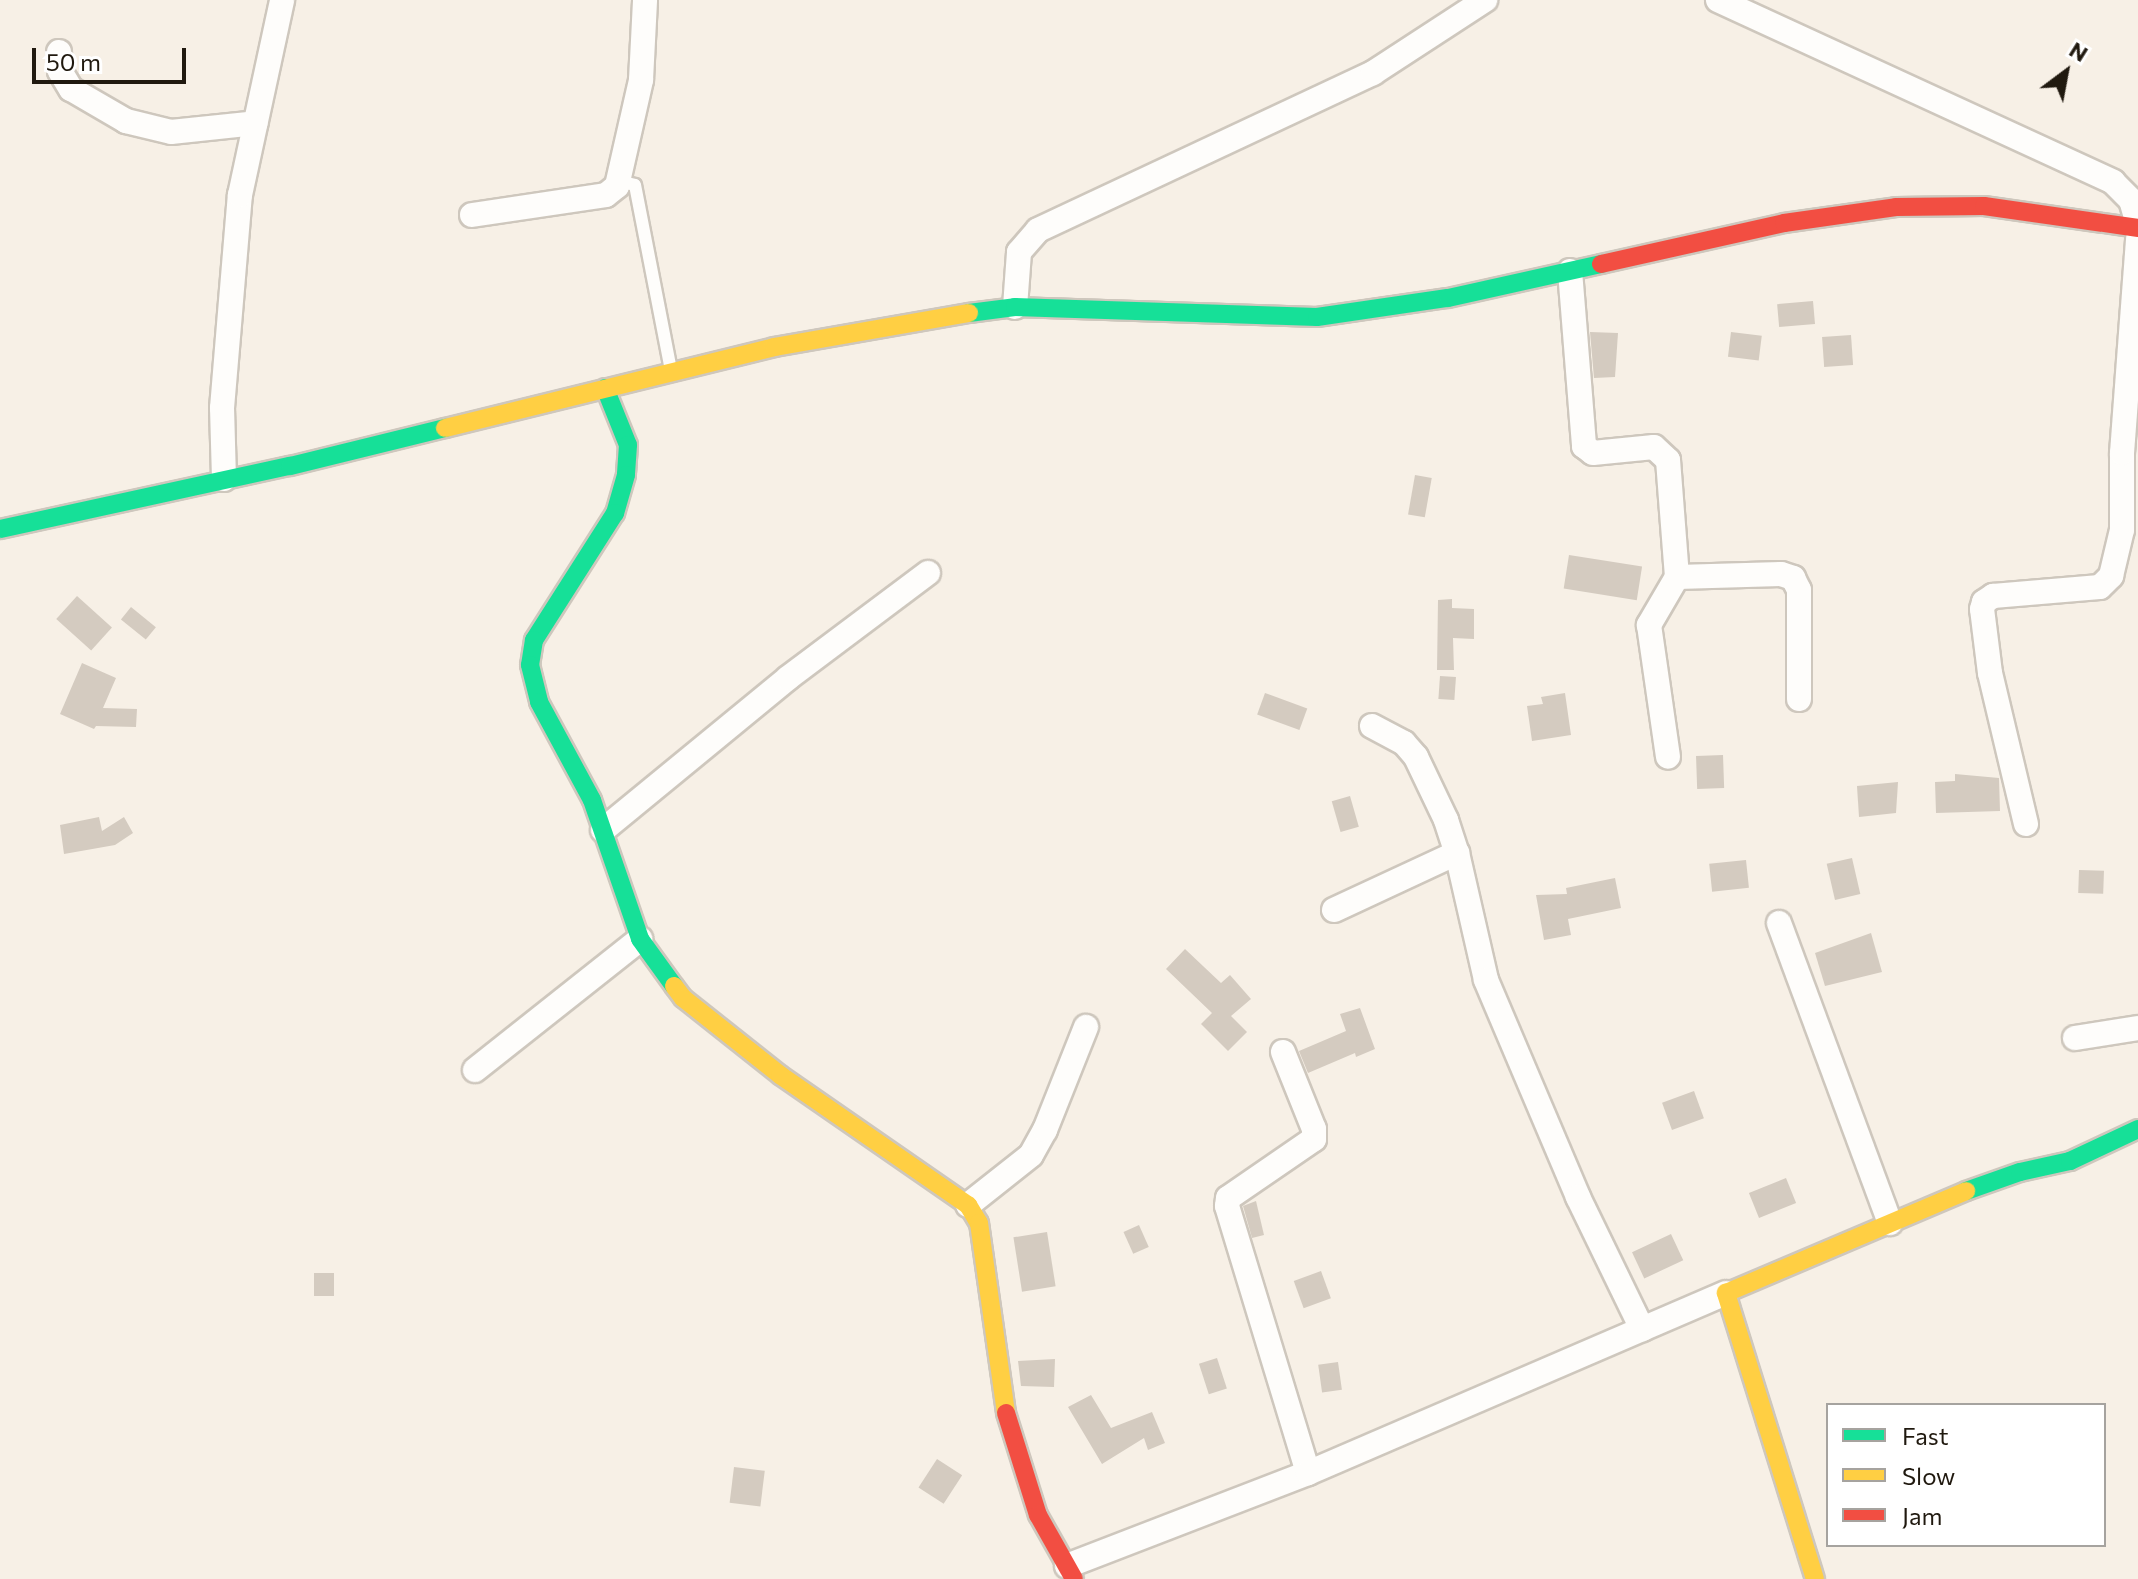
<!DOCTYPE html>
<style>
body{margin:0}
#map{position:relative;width:2138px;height:1579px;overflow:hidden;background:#f7f0e6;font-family:Commissioner,sans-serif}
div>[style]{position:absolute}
.building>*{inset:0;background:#d4cbc0;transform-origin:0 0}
.roads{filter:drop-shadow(2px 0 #cec7bd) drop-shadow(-2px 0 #cec7bd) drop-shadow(0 2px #cec7bd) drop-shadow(0 -2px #cec7bd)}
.lane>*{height:12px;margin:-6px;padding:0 6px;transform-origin:6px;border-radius:6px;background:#fefdfb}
.street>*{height:24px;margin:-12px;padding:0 12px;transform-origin:12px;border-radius:12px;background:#fefdfb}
.fast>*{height:18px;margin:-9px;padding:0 9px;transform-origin:9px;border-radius:9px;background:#16e098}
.slow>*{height:18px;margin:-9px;padding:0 9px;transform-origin:9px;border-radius:9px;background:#ffcf43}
.jam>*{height:18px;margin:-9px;padding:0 9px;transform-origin:9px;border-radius:9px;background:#f24e42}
span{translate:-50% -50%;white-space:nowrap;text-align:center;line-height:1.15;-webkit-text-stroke:8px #fff;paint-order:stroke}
.legend{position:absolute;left:1826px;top:1403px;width:280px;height:144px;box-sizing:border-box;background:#fff;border:2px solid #a6a39f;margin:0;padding:10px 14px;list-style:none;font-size:24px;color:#20190f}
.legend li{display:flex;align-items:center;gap:16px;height:40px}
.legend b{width:40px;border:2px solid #a6a39f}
.north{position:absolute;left:2026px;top:32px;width:80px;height:80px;-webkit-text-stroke:6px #fff;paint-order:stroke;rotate:32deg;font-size:22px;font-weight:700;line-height:32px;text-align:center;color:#20190f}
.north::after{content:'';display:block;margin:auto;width:28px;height:36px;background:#20190f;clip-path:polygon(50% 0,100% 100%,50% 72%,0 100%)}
.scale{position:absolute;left:32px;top:48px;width:154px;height:36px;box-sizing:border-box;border:4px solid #20190f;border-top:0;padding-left:10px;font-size:24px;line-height:28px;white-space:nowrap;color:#20190f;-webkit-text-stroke:6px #fff;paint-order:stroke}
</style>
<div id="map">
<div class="building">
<i style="left:1813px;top:301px;width:23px;height:36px;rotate:85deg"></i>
<i style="clip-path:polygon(1590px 332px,1618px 333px,1615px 377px,1594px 378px)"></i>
<i style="left:1731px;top:332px;width:31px;height:25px;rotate:7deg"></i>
<i style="left:1851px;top:335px;width:30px;height:29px;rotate:86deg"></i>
<i style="left:1415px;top:475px;width:17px;height:40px;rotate:10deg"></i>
<i style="left:1569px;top:555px;width:74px;height:34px;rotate:9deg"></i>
<i style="left:77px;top:596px;width:47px;height:31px;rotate:42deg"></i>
<i style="clip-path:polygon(1452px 599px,1452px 608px,1474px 609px,1474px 639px,1453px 638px,1454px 670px,1437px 670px,1438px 600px)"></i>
<i style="left:131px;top:607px;width:32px;height:16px;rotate:39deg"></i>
<i style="clip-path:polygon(82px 663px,116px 678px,103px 708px,137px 709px,136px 727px,96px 726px,94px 729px,60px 714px)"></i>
<i style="left:1440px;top:676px;width:16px;height:23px;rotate:4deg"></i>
<i style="left:1265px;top:693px;width:45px;height:23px;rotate:20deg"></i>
<i style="clip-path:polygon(1565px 693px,1571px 735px,1532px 741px,1527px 706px,1543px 704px,1541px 697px)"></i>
<i style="left:1723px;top:755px;width:33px;height:27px;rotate:88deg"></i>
<i style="clip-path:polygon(1955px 774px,1999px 778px,2000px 811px,1936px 813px,1935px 782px,1955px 781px)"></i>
<i style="clip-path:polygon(1898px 782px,1896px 813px,1859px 817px,1857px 786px)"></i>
<i style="left:1350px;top:796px;width:32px;height:19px;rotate:74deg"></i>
<i style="clip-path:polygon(99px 817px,102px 831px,124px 817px,133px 833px,115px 845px,64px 854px,60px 825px)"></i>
<i style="left:1852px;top:858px;width:37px;height:26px;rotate:77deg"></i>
<i style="left:1746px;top:860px;width:28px;height:37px;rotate:84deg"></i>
<i style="left:2079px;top:870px;width:25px;height:23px;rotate:2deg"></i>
<i style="clip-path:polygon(1615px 878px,1621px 908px,1568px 919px,1571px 935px,1544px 940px,1536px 895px,1567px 894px,1566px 888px)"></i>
<i style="clip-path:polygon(1871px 933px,1882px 972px,1825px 986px,1815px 953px)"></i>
<i style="clip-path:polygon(1185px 949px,1221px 983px,1230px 975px,1251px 999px,1231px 1016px,1247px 1032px,1228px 1051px,1201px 1024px,1212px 1013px,1166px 969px)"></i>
<i style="clip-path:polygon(1360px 1008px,1375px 1049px,1356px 1057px,1355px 1053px,1308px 1073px,1299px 1051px,1346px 1031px,1340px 1014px)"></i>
<i style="left:1694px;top:1091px;width:29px;height:34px;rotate:70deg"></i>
<i style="left:1786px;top:1178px;width:27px;height:40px;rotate:68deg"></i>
<i style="clip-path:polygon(1256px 1201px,1264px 1235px,1252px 1238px,1243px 1206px)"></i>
<i style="left:1139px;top:1225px;width:24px;height:17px;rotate:66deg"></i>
<i style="left:1047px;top:1232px;width:55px;height:34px;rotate:81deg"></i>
<i style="left:1671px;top:1234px;width:29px;height:43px;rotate:65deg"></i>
<i style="left:1321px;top:1271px;width:29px;height:29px;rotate:70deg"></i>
<i style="left:314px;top:1273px;width:20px;height:23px"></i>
<i style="left:1217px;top:1358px;width:32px;height:19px;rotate:72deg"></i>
<i style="clip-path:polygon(1055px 1359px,1054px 1387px,1021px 1386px,1018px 1361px)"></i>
<i style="left:1338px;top:1362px;width:28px;height:20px;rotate:82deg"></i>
<i style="clip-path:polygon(1091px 1395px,1111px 1428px,1152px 1412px,1165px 1443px,1148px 1450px,1144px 1438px,1102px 1464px,1068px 1407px)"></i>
<i style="left:937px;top:1459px;width:30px;height:34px;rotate:33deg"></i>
<i style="left:734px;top:1467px;width:31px;height:36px;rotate:7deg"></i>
</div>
<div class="roads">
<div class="lane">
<i style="left:619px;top:181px;width:16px;rotate:14deg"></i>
<i style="left:635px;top:185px;width:188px;rotate:79deg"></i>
</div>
<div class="street">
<i style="left:1718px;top:0;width:435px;rotate:24.7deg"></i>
<i style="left:2113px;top:182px;width:25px;rotate:45deg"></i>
<i style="left:2131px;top:200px;width:26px;rotate:74deg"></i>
<i style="left:59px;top:52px;width:19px;rotate:87deg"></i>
<i style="left:60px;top:71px;width:21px;rotate:59deg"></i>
<i style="left:71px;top:89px;width:64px;rotate:30.2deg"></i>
<i style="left:126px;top:121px;width:46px;rotate:13.7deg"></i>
<i style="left:171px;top:132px;width:85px;rotate:-6deg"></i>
<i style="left:472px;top:215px;width:135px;rotate:-8.5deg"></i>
<i style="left:606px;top:195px;width:14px;rotate:-39deg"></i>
<i style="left:617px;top:186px;width:109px;rotate:-77.2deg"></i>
<i style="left:641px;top:80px;width:80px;rotate:-87.1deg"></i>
<i style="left:1570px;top:271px;width:176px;rotate:85.4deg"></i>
<i style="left:1584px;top:446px;width:11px;rotate:38deg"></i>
<i style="left:1593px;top:453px;width:61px;rotate:-5.6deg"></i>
<i style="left:1654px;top:447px;width:19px;rotate:43deg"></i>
<i style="left:1668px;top:460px;width:117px;rotate:85.6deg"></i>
<i style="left:1677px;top:577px;width:56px;rotate:120.3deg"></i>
<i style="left:1649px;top:625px;width:133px;rotate:81.8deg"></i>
<i style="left:1015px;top:307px;width:55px;rotate:-85.8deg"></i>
<i style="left:1019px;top:252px;width:29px;rotate:-49deg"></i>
<i style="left:1038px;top:230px;width:370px;rotate:-25.1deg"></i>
<i style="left:1373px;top:73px;width:134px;rotate:-33.1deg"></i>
<i style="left:224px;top:479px;width:71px;rotate:-91.6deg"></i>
<i style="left:222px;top:408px;width:214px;rotate:-85.2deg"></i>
<i style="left:240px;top:195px;width:199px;rotate:-77.8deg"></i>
<i style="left:1677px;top:577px;width:104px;rotate:-1.7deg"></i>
<i style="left:1781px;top:574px;width:13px;rotate:18deg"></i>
<i style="left:1793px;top:578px;width:13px;rotate:63deg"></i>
<i style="left:1799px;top:590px;width:109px;rotate:90deg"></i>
<i style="left:1372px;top:726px;width:36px;rotate:28deg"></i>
<i style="left:1404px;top:743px;width:18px;rotate:49deg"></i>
<i style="left:1416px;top:757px;width:70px;rotate:64.5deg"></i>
<i style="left:1446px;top:820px;width:35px;rotate:72deg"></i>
<i style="left:1457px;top:853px;width:130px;rotate:77.1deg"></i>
<i style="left:1486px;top:980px;width:236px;rotate:67deg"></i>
<i style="left:1578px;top:1197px;width:147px;rotate:64.1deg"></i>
<i style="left:2026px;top:824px;width:155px;rotate:-103.4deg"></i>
<i style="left:1990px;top:673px;width:64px;rotate:-97.1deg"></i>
<i style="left:1982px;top:609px;width:7px;rotate:-74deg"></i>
<i style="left:1984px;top:602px;width:11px;rotate:-34deg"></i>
<i style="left:1993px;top:596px;width:107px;rotate:-4.8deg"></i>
<i style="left:2100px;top:587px;width:16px;rotate:-45deg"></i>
<i style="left:2111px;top:576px;width:47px;rotate:-76.6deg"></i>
<i style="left:2122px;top:530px;width:77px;rotate:-90deg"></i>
<i style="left:2122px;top:453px;width:215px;rotate:-85.7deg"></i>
<i style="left:603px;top:830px;width:239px;rotate:-39.4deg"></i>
<i style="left:788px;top:678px;width:175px;rotate:-36.9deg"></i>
<i style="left:1334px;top:910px;width:136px;rotate:-24.9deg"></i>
<i style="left:1779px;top:923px;width:320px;rotate:69.7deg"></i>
<i style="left:2075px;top:1038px;width:64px;rotate:-9deg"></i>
<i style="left:1283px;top:1052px;width:83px;rotate:68.1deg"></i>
<i style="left:1314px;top:1129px;width:10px;rotate:90deg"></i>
<i style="left:1314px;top:1139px;width:104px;rotate:145.5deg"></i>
<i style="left:1228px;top:1198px;width:8px;rotate:97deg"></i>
<i style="left:1227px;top:1206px;width:279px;rotate:73.1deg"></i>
<i style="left:475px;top:1070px;width:211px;rotate:-38.4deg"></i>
<i style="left:968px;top:1205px;width:80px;rotate:-38.4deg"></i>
<i style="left:1031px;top:1155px;width:29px;rotate:-61deg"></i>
<i style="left:1045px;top:1130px;width:111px;rotate:-68.3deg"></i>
<i style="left:1067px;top:1566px;width:258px;rotate:-21.1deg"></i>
<i style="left:1308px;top:1473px;width:455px;rotate:-23.3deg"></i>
</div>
<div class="fast">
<i style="left:969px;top:313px;width:46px;rotate:-7.4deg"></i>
<i style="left:1015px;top:307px;width:302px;rotate:1.9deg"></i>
<i style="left:1317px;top:317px;width:132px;rotate:-8.3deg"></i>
<i style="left:1448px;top:298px;width:157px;rotate:-12.5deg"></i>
<i style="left:605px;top:388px;width:61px;rotate:68deg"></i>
<i style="left:628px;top:445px;width:30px;rotate:94deg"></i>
<i style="left:626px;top:475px;width:40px;rotate:106deg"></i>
<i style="left:615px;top:513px;width:151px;rotate:122.5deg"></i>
<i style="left:534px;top:640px;width:25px;rotate:99deg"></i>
<i style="left:530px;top:665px;width:38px;rotate:76deg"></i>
<i style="left:539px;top:702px;width:111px;rotate:61.6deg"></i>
<i style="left:592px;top:800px;width:147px;rotate:70.9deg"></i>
<i style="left:640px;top:939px;width:58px;rotate:54.1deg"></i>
<i style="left:0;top:529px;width:297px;rotate:-12.3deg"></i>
<i style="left:290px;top:466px;width:160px;rotate:-13.8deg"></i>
<i style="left:1966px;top:1191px;width:57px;rotate:-19.4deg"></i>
<i style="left:2020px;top:1172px;width:51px;rotate:-12.4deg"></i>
<i style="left:2070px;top:1161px;width:75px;rotate:-25.2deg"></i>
</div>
<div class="slow">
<i style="left:445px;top:428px;width:339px;rotate:-13.8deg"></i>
<i style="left:774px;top:347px;width:198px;rotate:-9.9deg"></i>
<i style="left:674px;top:986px;width:15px;rotate:53deg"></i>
<i style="left:683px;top:998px;width:124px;rotate:38.4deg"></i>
<i style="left:780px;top:1075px;width:229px;rotate:34.7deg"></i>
<i style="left:968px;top:1205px;width:21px;rotate:59deg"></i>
<i style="left:979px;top:1223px;width:192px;rotate:81.9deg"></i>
<i style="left:1815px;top:1579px;width:300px;rotate:-107.3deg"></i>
<i style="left:1726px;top:1293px;width:261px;rotate:-23deg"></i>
</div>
<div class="jam">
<i style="left:1601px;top:264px;width:188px;rotate:-12.6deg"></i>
<i style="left:1784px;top:223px;width:113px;rotate:-8.1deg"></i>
<i style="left:1896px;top:207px;width:88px;rotate:-0.7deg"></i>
<i style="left:1984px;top:206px;width:156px;rotate:8.1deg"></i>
<i style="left:1006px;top:1413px;width:107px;rotate:72.6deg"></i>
<i style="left:1038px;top:1515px;width:73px;rotate:60.6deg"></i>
</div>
</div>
<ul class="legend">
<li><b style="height:10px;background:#16e098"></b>Fast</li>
<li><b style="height:10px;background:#ffcf43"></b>Slow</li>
<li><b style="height:10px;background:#f24e42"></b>Jam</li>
</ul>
<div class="north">N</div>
<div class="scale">50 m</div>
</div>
